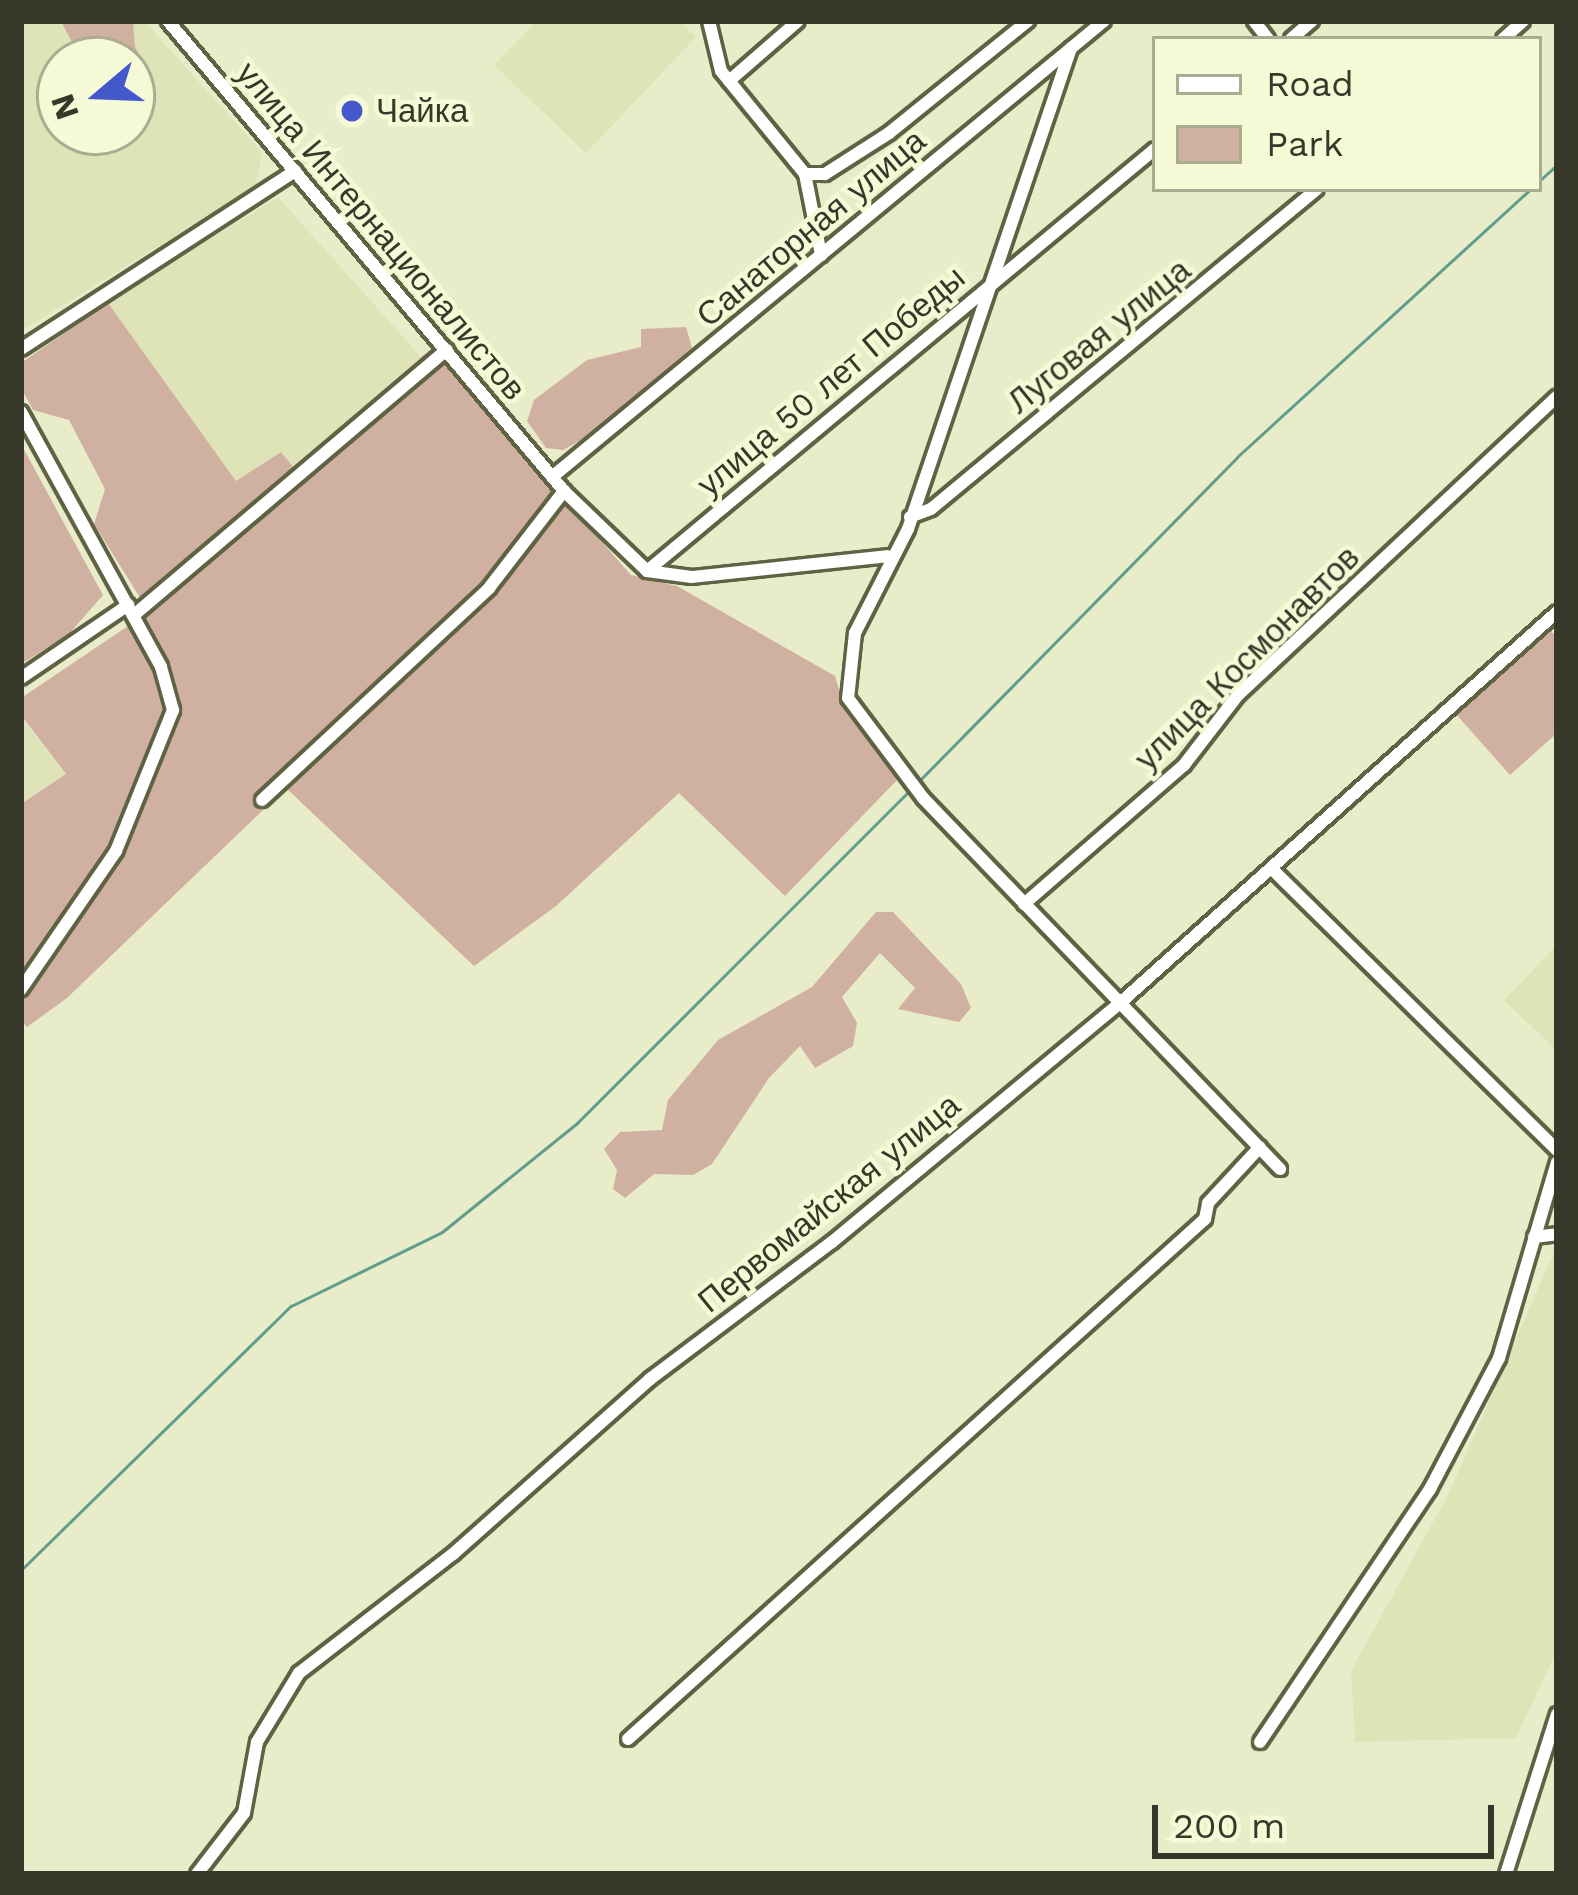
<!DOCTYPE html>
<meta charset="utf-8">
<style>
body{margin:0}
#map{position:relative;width:1578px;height:1895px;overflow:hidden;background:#e8ecc9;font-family:"Work Sans",sans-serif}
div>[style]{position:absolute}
.built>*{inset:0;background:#dfe3b8}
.green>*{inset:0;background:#d0b1a1}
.stream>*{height:3px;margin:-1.5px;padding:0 1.5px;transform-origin:1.5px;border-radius:1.5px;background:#619d8d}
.roads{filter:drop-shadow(3px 0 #5f6243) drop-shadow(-3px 0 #5f6243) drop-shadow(0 3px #5f6243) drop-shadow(0 -3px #5f6243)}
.street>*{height:12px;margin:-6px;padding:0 6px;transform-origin:6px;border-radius:6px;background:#fff}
.dots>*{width:33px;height:33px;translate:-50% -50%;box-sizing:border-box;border:6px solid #f5f9d6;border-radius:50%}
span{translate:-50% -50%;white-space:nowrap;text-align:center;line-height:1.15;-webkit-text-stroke:9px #f5f9d6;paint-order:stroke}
.poi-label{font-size:33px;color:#37382a}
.left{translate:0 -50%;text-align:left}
.street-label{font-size:33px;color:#37382a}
.frame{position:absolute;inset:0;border:24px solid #37382a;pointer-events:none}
.legend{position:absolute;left:1152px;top:36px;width:390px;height:156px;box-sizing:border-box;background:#f5f9d6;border:3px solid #a9ac91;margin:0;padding:15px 21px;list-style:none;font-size:36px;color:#37382a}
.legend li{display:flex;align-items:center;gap:24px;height:60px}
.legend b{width:60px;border:3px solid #a9ac91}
.north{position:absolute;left:36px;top:36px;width:120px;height:120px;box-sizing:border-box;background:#f5f9d6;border:3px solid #a9ac91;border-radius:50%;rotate:251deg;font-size:33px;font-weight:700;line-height:48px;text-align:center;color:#37382a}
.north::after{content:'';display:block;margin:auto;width:42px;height:54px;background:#4358cb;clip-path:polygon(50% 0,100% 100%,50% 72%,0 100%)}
.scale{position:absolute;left:1152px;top:1805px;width:342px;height:54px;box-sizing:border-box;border:6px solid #37382a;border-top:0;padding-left:15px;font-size:36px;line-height:42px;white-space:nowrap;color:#37382a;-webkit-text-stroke:9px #f5f9d6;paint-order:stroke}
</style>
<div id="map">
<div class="built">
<i style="clip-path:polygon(evenodd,21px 21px,144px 21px,262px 152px,256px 186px,21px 331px,21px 21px,60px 60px,132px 60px,132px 132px,60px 132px,60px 60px)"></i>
<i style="clip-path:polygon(537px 21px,679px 21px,696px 37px,586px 153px,494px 65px)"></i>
<i style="clip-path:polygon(278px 197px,421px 357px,294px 468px,281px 452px,236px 482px,108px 303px)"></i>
<i style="clip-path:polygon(21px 716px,66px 775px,24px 807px,21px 804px)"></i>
<i style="clip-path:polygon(1557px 945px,1557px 1051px,1504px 1000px)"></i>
<i style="clip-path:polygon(1557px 1245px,1557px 1650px,1516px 1738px,1355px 1742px,1351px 1671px,1449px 1493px)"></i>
</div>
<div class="green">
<i style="clip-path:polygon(61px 21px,133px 21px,135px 47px,154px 80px,147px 91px,132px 97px,132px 60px,81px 60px)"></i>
<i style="clip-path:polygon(108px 303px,236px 481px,281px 452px,294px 468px,432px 348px,631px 575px,677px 586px,835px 676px,846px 712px,898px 779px,785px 896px,679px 793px,556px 906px,474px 966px,286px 788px,67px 998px,27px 1027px,21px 1020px,21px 804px,66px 774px,21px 715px,21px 698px,149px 612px,94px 524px,105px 489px,69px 420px,33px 410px,21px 388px,21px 363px)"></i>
<i style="clip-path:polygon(686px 327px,692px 348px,583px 439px,563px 450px,546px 448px,527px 421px,534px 400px,587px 360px,641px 347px,641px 329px)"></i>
<i style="clip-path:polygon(21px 444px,103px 595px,68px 635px,21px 664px)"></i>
<i style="clip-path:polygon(1549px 629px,1557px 638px,1557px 733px,1510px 775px,1455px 713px)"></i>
<i style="clip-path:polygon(876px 912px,893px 912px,961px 984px,971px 1008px,959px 1022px,898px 1009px,915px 988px,880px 953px,842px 997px,857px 1023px,853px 1046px,815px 1068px,800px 1046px,769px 1078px,712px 1164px,693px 1175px,654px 1174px,625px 1198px,613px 1189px,617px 1170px,604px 1149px,620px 1132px,662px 1130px,668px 1100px,718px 1040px,812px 987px)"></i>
</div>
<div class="stream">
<i style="left:1539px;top:181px;width:24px;rotate:-42deg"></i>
<i style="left:918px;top:782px;width:455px;rotate:-45.5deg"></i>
<i style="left:1237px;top:457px;width:397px;rotate:-42.4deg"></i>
<i style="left:21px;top:1570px;width:378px;rotate:-44.4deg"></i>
<i style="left:291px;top:1306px;width:168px;rotate:-26.1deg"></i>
<i style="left:442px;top:1232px;width:174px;rotate:-38.9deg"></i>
<i style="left:577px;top:1123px;width:472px;rotate:-45deg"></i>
</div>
<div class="roads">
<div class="street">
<i style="left:168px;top:21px;width:615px;rotate:49.88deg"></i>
<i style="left:564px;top:491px;width:115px;rotate:43.9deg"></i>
<i style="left:647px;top:571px;width:660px;rotate:-39.72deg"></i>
<i style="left:709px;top:21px;width:51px;rotate:76.5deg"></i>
<i style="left:721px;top:71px;width:133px;rotate:50.8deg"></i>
<i style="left:805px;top:174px;width:83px;rotate:78.8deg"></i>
<i style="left:1254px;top:21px;width:23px;rotate:52deg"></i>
<i style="left:1291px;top:39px;width:28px;rotate:-41deg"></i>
<i style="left:1503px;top:39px;width:27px;rotate:-42deg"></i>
<i style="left:1071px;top:48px;width:508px;rotate:108.72deg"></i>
<i style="left:908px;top:529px;width:117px;rotate:117deg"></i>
<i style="left:855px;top:633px;width:65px;rotate:96.1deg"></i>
<i style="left:848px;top:698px;width:125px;rotate:53.1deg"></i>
<i style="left:923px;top:798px;width:515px;rotate:46.1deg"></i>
<i style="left:729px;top:81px;width:91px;rotate:-41deg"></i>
<i style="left:805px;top:174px;width:20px"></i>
<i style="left:825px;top:174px;width:76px;rotate:-32.6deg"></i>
<i style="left:889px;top:133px;width:179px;rotate:-38.9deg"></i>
<i style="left:21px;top:349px;width:327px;rotate:-33deg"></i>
<i style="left:21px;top:412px;width:291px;rotate:61.2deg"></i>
<i style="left:161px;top:667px;width:45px;rotate:74.4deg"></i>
<i style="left:173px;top:710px;width:152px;rotate:112deg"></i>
<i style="left:116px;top:851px;width:168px;rotate:124.5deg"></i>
<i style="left:552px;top:477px;width:716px;rotate:-39.56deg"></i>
<i style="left:910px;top:517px;width:22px;rotate:-21deg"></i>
<i style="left:931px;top:509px;width:501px;rotate:-39.66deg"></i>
<i style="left:647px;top:571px;width:45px;rotate:7.6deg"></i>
<i style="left:692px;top:577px;width:197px;rotate:-6.1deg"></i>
<i style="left:134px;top:615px;width:410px;rotate:-40.3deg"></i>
<i style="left:21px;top:678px;width:130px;rotate:-34.3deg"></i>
<i style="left:262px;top:800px;width:311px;rotate:-43deg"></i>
<i style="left:489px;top:588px;width:123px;rotate:-52.3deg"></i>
<i style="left:1273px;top:870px;width:399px;rotate:44.6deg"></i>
<i style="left:1024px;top:904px;width:212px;rotate:-41deg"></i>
<i style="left:1184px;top:765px;width:88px;rotate:-52.4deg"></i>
<i style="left:1238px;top:695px;width:437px;rotate:-43.1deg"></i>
<i style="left:1534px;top:1237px;width:23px;rotate:-7deg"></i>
<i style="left:628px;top:1739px;width:777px;rotate:-42.03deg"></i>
<i style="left:1205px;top:1219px;width:16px;rotate:-79deg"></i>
<i style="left:1208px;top:1203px;width:76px;rotate:-47.1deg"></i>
<i style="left:1260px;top:1742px;width:305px;rotate:-56.1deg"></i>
<i style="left:1430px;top:1489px;width:148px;rotate:-62.2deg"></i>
<i style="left:1499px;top:1358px;width:204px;rotate:-73.5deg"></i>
<i style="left:197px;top:1874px;width:77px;rotate:-52.4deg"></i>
<i style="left:244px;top:1813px;width:72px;rotate:-79.6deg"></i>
<i style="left:257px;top:1742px;width:81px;rotate:-58.7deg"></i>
<i style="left:299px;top:1673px;width:195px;rotate:-37.7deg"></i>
<i style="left:453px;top:1554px;width:264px;rotate:-41.6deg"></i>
<i style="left:650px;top:1379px;width:228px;rotate:-37deg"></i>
<i style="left:832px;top:1242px;width:374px;rotate:-39.7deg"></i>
<i style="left:1120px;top:1003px;width:586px;rotate:-41.82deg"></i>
<i style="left:1506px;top:1874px;width:168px;rotate:-72.3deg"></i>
</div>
</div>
<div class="dots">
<i style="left:352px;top:111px;background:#4358cb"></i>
</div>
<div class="poi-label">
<span class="left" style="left:376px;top:111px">Чайка</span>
</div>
<div class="street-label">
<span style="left:811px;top:228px;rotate:-40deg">Санаторная улица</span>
<span style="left:381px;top:231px;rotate:50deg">улица Интернационалистов</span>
<span style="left:1099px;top:336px;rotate:-39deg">Луговая улица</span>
<span style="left:831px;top:381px;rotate:-40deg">улица 50 лет Победы</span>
<span style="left:1247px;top:658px;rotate:-45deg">улица Космонавтов</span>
<span style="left:829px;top:1203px;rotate:-39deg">Первомайская улица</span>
</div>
<div class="frame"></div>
<ul class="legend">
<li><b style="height:15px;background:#fff"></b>Road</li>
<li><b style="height:33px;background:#d0b1a1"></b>Park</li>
</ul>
<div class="north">N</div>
<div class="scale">200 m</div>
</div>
